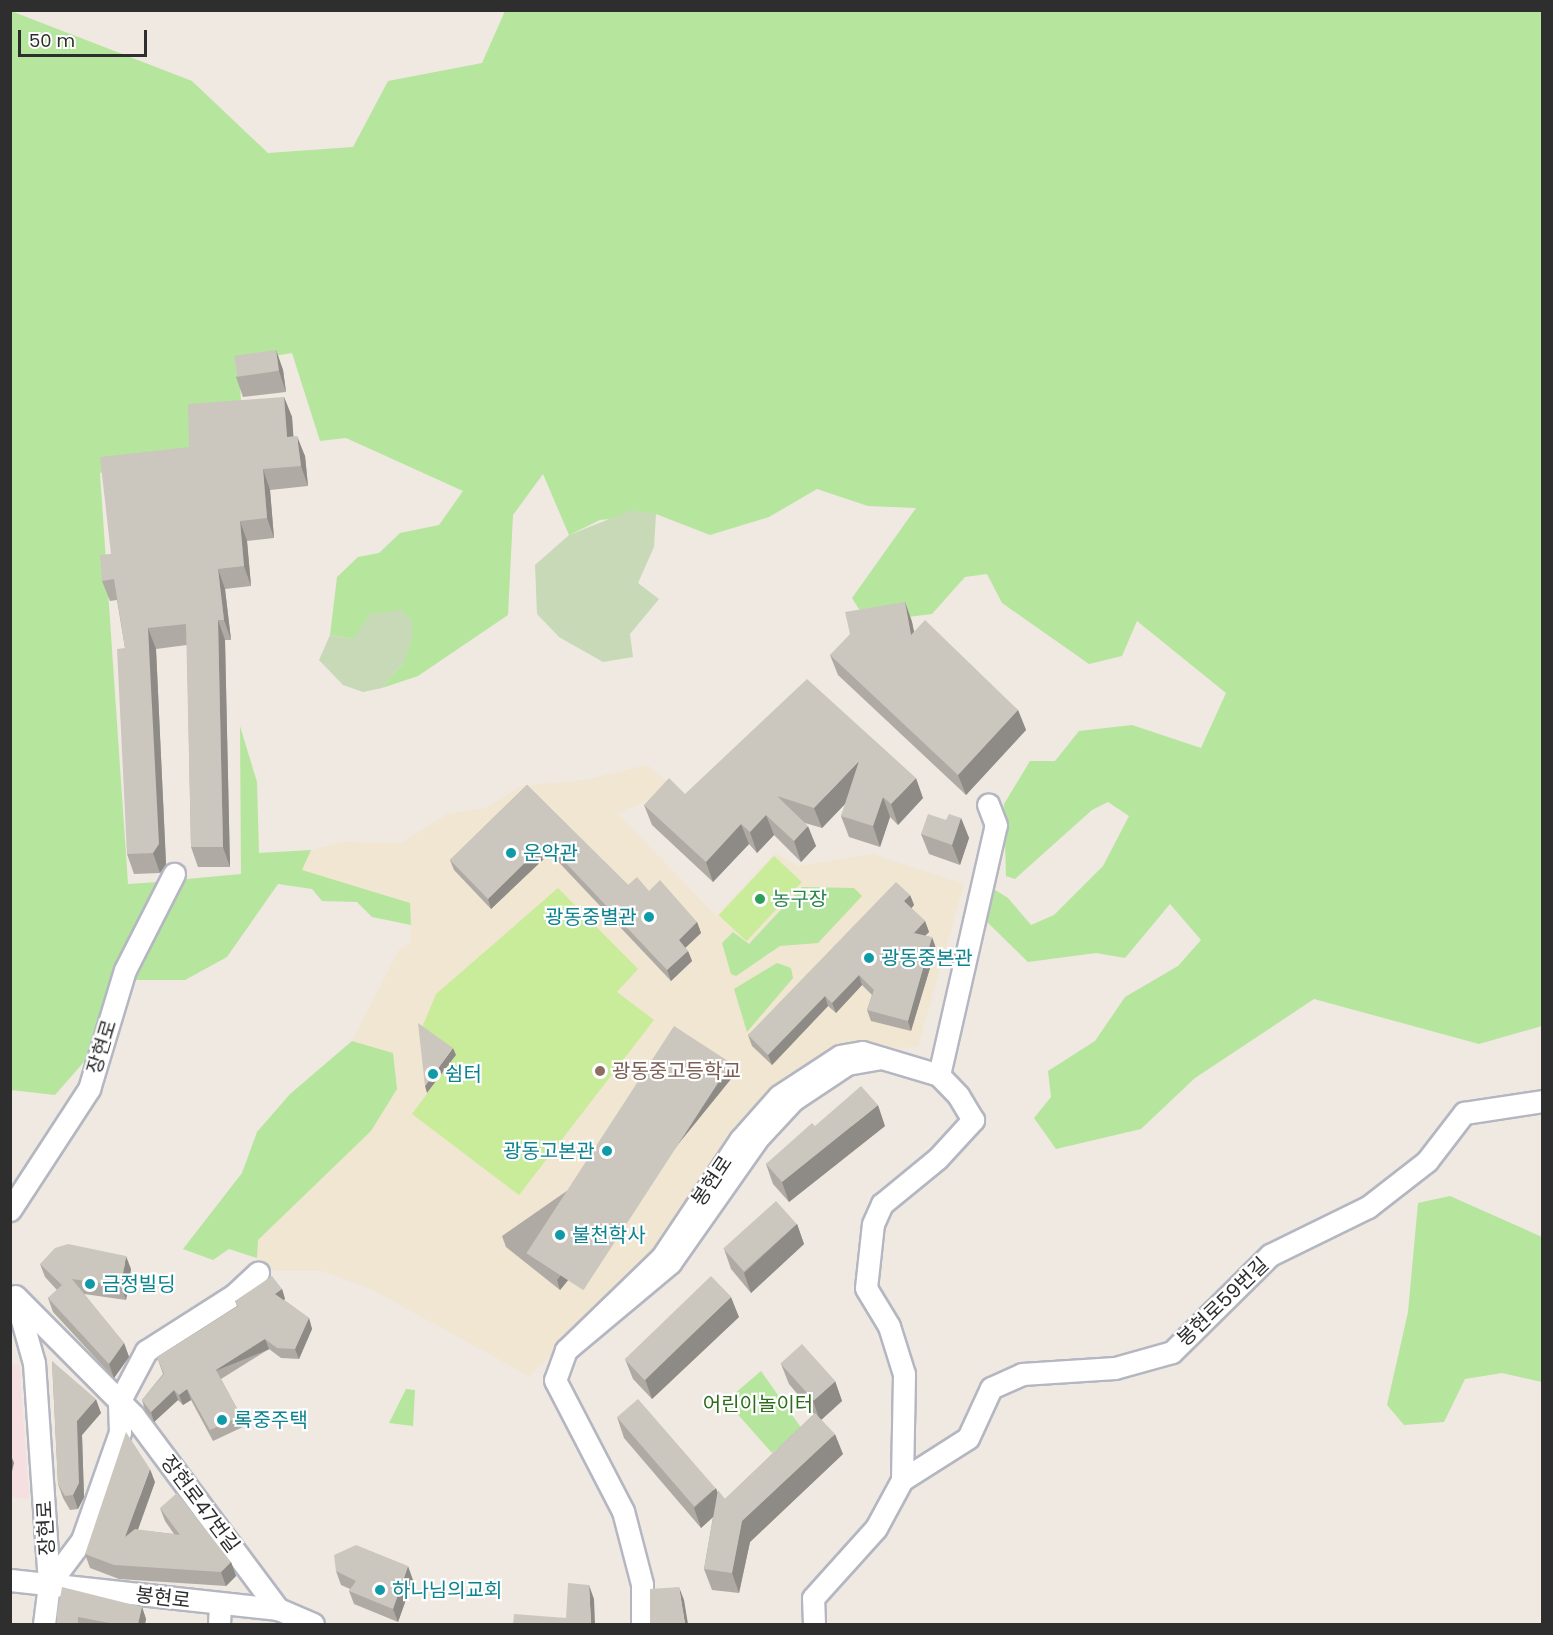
<!DOCTYPE html>
<meta charset="utf-8">
<style>
body{margin:0}
#map{position:relative;width:1553px;height:1635px;overflow:hidden;background:#efe9e1;font-family:Poppins,"Noto Sans KR",sans-serif}
div>[style]{position:absolute}
.education>*{inset:0;background:#f0e6d1}
.medical>*{inset:0;background:#f5dfe0}
.green>*{inset:0;background:#b6e59e}
.cemetery>*{inset:0;background:#c8d9b8}
.pitch>*{inset:0;background:#c9ec9a;transform-origin:0 0}
.roads{filter:drop-shadow(2px 0 #b4b7c1) drop-shadow(-2px 0 #b4b7c1) drop-shadow(0 2px #b4b7c1) drop-shadow(0 -2px #b4b7c1)}
.minor>*{height:21px;margin:-10.5px;padding:0 10.5px;transform-origin:10.5px;border-radius:10.5px;background:#fff}
.wall>*{inset:0;background:#afaba4}
.shaded-wall>*{inset:0;background:#8e8b86;transform-origin:0 0}
.building>*{inset:0;background:#cbc7bf;transform-origin:0 0}
.dots>*{width:16px;height:16px;translate:-50% -50%;box-sizing:border-box;border:3px solid #fff;border-radius:50%}
span{translate:-50% -50%;white-space:nowrap;text-align:center;line-height:1.15;-webkit-text-stroke:4.5px #fff;paint-order:stroke}
.culture-label{font-size:20px;color:#0d838f}
.left{translate:0 -50%;text-align:left}
.right{translate:-100% -50%;text-align:right}
.leisure-label{font-size:20px;color:#27864d}
.street-label{font-size:20px;color:#2e2e2e}
.education-label{font-size:20px;color:#785e54}
.park-label{font-size:20px;color:#2c6e1b}
.frame{position:absolute;inset:0;border:12px solid #2e2e2e;pointer-events:none}
.scale{position:absolute;left:18px;top:30px;width:129px;height:27px;box-sizing:border-box;border:3px solid #2e2e2e;border-top:0;padding-left:8px;font-size:18px;line-height:21px;white-space:nowrap;color:#2e2e2e;-webkit-text-stroke:4px #fff;paint-order:stroke}
</style>
<div id="map">
<div class="education">
<i style="clip-path:polygon(647px 765px,676px 789px,617px 813px,716px 916px,775px 853px,798px 866px,872px 854px,964px 884px,918px 1047px,837px 1050px,761px 1099px,659px 1251px,529px 1376px,369px 1288px,321px 1271px,274px 1271px,257px 1258px,257px 1240px,371px 1131px,393px 1053px,352px 1041px,399px 950px,411px 942px,410px 903px,302px 870px,311px 850px,343px 842px,401px 843px,447px 814px,486px 808px,521px 786px,585px 780px)"></i>
</div>
<div class="medical">
<i style="clip-path:polygon(10px 1363px,19px 1365px,29px 1499px,11px 1497px)"></i>
</div>
<div class="green">
<i style="clip-path:polygon(11px 11px,192px 81px,268px 153px,353px 147px,388px 81px,482px 63px,505px 11px,1542px 11px,1542px 1026px,1479px 1044px,1314px 999px,1195px 1078px,1141px 1129px,1056px 1149px,1034px 1118px,1051px 1097px,1048px 1071px,1095px 1041px,1125px 997px,1178px 966px,1201px 940px,1170px 904px,1125px 958px,1096px 953px,1028px 962px,985px 920px,992px 888px,1008px 898px,1031px 925px,1054px 915px,1103px 866px,1129px 816px,1108px 802px,1092px 810px,1015px 879px,1006px 876px,1004px 804px,1030px 761px,1055px 761px,1079px 731px,1132px 725px,1201px 748px,1226px 693px,1137px 621px,1122px 656px,1089px 664px,1002px 603px,987px 574px,965px 577px,932px 614px,867px 622px,852px 598px,916px 508px,868px 506px,817px 489px,769px 517px,710px 535px,656px 514px,600px 520px,569px 535px,543px 474px,513px 515px,508px 615px,418px 676px,382px 688px,404px 662px,353px 639px,330px 635px,337px 577px,358px 557px,379px 553px,400px 533px,439px 525px,463px 491px,346px 438px,320px 441px,292px 353px,239px 362px,241px 402px,188px 454px,100px 473px,128px 884px,159px 882px,90px 1055px,55px 1095px,11px 1090px)"></i>
<i style="clip-path:polygon(240px 726px,257px 782px,259px 853px,311px 850px,302px 870px,410px 903px,411px 925px,372px 917px,357px 902px,322px 901px,312px 889px,278px 884px,227px 957px,185px 980px,130px 980px,176px 880px,241px 874px)"></i>
<i style="clip-path:polygon(802px 887px,854px 888px,862px 896px,818px 943px,780px 946px,736px 976px,731px 974px,722px 943px,733px 932px,749px 944px)"></i>
<i style="clip-path:polygon(777px 963px,791px 968px,793px 978px,747px 1032px,734px 989px)"></i>
<i style="clip-path:polygon(352px 1041px,393px 1053px,397px 1089px,371px 1131px,258px 1240px,257px 1258px,229px 1249px,213px 1260px,183px 1249px,242px 1173px,257px 1132px,290px 1094px)"></i>
<i style="clip-path:polygon(1450px 1196px,1542px 1237px,1542px 1382px,1502px 1373px,1465px 1379px,1444px 1422px,1404px 1425px,1387px 1405px,1408px 1312px,1418px 1203px)"></i>
<i style="clip-path:polygon(761px 1371px,802px 1429px,772px 1453px,726px 1401px)"></i>
<i style="clip-path:polygon(406px 1389px,415px 1390px,413px 1426px,389px 1423px)"></i>
</div>
<div class="cemetery">
<i style="clip-path:polygon(632px 510px,656px 514px,654px 547px,638px 583px,659px 599px,630px 634px,633px 657px,603px 662px,559px 637px,537px 614px,535px 565px,569px 535px)"></i>
<i style="clip-path:polygon(402px 610px,412px 621px,412px 639px,404px 662px,382px 688px,363px 692px,343px 685px,319px 660px,330px 635px,353px 639px,370px 614px)"></i>
</div>
<div class="pitch">
<i style="left:774px;top:856px;width:38px;height:81px;rotate:43deg"></i>
<i style="clip-path:polygon(558px 888px,638px 969px,617px 992px,654px 1020px,519px 1195px,412px 1114px,456px 1055px,421px 1030px,436px 994px)"></i>
</div>
<div class="roads">
<div class="minor">
<i style="left:939px;top:1075px;width:256px;rotate:-77.2deg"></i>
<i style="left:996px;top:825px;width:22px;rotate:-111deg"></i>
<i style="left:10px;top:1210px;width:145px;rotate:-56.9deg"></i>
<i style="left:89px;top:1089px;width:124px;rotate:-73.2deg"></i>
<i style="left:125px;top:970px;width:108px;rotate:-63deg"></i>
<i style="left:15px;top:1296px;width:169px;rotate:45.2deg"></i>
<i style="left:134px;top:1416px;width:241px;rotate:53.3deg"></i>
<i style="left:16px;top:1299px;width:66px;rotate:74.3deg"></i>
<i style="left:34px;top:1363px;width:222px;rotate:86.1deg"></i>
<i style="left:49px;top:1584px;width:40px;rotate:97.1deg"></i>
<i style="left:566px;top:1350px;width:32px;rotate:110deg"></i>
<i style="left:555px;top:1380px;width:148px;rotate:62.6deg"></i>
<i style="left:623px;top:1511px;width:75px;rotate:75.4deg"></i>
<i style="left:642px;top:1584px;width:40px;rotate:90deg"></i>
<i style="left:902px;top:1480px;width:78px;rotate:-32.5deg"></i>
<i style="left:968px;top:1438px;width:55px;rotate:-65.3deg"></i>
<i style="left:991px;top:1388px;width:34px;rotate:-24deg"></i>
<i style="left:1022px;top:1374px;width:93px;rotate:-3.7deg"></i>
<i style="left:1115px;top:1368px;width:59px;rotate:-15.7deg"></i>
<i style="left:1172px;top:1352px;width:138px;rotate:-44.7deg"></i>
<i style="left:1270px;top:1255px;width:109px;rotate:-26.1deg"></i>
<i style="left:1368px;top:1207px;width:75px;rotate:-37.9deg"></i>
<i style="left:1427px;top:1161px;width:61px;rotate:-52.4deg"></i>
<i style="left:1464px;top:1113px;width:79px;rotate:-8.7deg"></i>
<i style="left:10px;top:1580px;width:270px;rotate:6.2deg"></i>
<i style="left:278px;top:1609px;width:38px;rotate:23deg"></i>
<i style="left:49px;top:1584px;width:55px;rotate:-53.1deg"></i>
<i style="left:82px;top:1540px;width:114px;rotate:-70.6deg"></i>
<i style="left:120px;top:1432px;width:30px;rotate:-92deg"></i>
<i style="left:119px;top:1402px;width:58px;rotate:-62.1deg"></i>
<i style="left:146px;top:1351px;width:104px;rotate:-32.5deg"></i>
<i style="left:234px;top:1295px;width:33px;rotate:-43deg"></i>
<i style="left:219px;top:1624px;width:19px;rotate:-87deg"></i>
<i style="left:814px;top:1624px;width:26px;rotate:-92deg"></i>
<i style="left:813px;top:1598px;width:94px;rotate:-48deg"></i>
<i style="left:876px;top:1528px;width:55px;rotate:-61.6deg"></i>
<i style="left:902px;top:1480px;width:106px;rotate:-88.9deg"></i>
<i style="left:904px;top:1374px;width:50px;rotate:-107.4deg"></i>
<i style="left:889px;top:1326px;width:44px;rotate:-121.2deg"></i>
<i style="left:866px;top:1288px;width:64px;rotate:-83.8deg"></i>
<i style="left:873px;top:1224px;width:22px;rotate:-66deg"></i>
<i style="left:882px;top:1204px;width:72px;rotate:-39.4deg"></i>
<i style="left:938px;top:1158px;width:52px;rotate:-47.4deg"></i>
<i style="left:973px;top:1120px;width:29px;rotate:-121deg"></i>
<i style="left:958px;top:1095px;width:28px;rotate:-134deg"></i>
<i style="left:939px;top:1075px;width:80px;rotate:-163.4deg"></i>
<i style="left:862px;top:1052px;width:22px;rotate:170deg"></i>
<i style="left:840px;top:1056px;width:73px;rotate:146.7deg"></i>
<i style="left:779px;top:1096px;width:59px;rotate:131.6deg"></i>
<i style="left:740px;top:1140px;width:141px;rotate:123.7deg"></i>
<i style="left:662px;top:1257px;width:134px;rotate:135.9deg"></i>
<i style="left:566px;top:1350px;width:136px;rotate:-39.9deg"></i>
<i style="left:670px;top:1263px;width:151px;rotate:-54.9deg"></i>
<i style="left:757px;top:1139px;width:53px;rotate:-47.3deg"></i>
<i style="left:793px;top:1100px;width:65px;rotate:-33.7deg"></i>
<i style="left:847px;top:1064px;width:35px;rotate:-10deg"></i>
</div>
</div>
<div class="wall">
<i style="clip-path:polygon(276px 350px,283px 370px,286px 392px,243px 397px,236px 377px)"></i>
<i style="clip-path:polygon(284px 397px,292px 417px,293px 436px,305px 456px,308px 486px,270px 490px,274px 538px,247px 541px,251px 586px,225px 589px,231px 640px,225px 640px,230px 867px,198px 867px,191px 847px,187px 645px,156px 649px,166px 864px,160px 873px,134px 874px,127px 854px,125px 648px,117px 600px,110px 601px,102px 581px,111px 554px,189px 447px)"></i>
<i style="clip-path:polygon(905px 602px,912px 622px,914px 632px,1018px 710px,1026px 730px,966px 795px,838px 675px,830px 655px)"></i>
<i style="clip-path:polygon(527px 785px,628px 885px,649px 891px,697px 922px,701px 933px,685px 948px,688px 951px,692px 961px,671px 981px,550px 853px,491px 909px,454px 870px,450px 860px)"></i>
<i style="clip-path:polygon(685px 794px,923px 798px,898px 825px,890px 817px,880px 847px,849px 837px,841px 816px,846px 803px,822px 828px,805px 823px,816px 846px,801px 862px,774px 835px,757px 853px,749px 844px,713px 882px,652px 825px,644px 805px)"></i>
<i style="clip-path:polygon(961px 818px,969px 838px,960px 865px,929px 854px,921px 834px)"></i>
<i style="clip-path:polygon(910px 895px,914px 905px,911px 908px,925px 921px,929px 932px,925px 935px,936px 948px,911px 1031px,871px 1021px,867px 1010px,872px 995px,862px 985px,836px 1013px,828px 1006px,772px 1065px,752px 1046px,748px 1035px)"></i>
<i style="clip-path:polygon(735px 1074px,560px 1290px,506px 1247px,502px 1236px)"></i>
<i style="clip-path:polygon(815px 1126px,885px 1126px,789px 1202px,773px 1184px,766px 1164px)"></i>
<i style="clip-path:polygon(797px 1224px,804px 1244px,751px 1293px,731px 1269px,724px 1249px)"></i>
<i style="clip-path:polygon(40px 1264px,131px 1269px,126px 1300px,84px 1294px,124px 1343px,129px 1357px,114px 1378px,53px 1312px,48px 1298px,57px 1290px,45px 1277px)"></i>
<i style="clip-path:polygon(282px 1289px,285px 1299px,284px 1300px,309px 1318px,312px 1329px,299px 1359px,281px 1358px,269px 1349px,221px 1379px,241px 1416px,245px 1426px,213px 1441px,191px 1400px,183px 1405px,178px 1400px,154px 1422px,145px 1410px,142px 1400px,163px 1374px,157px 1357px,237px 1306px,235px 1301px)"></i>
<i style="clip-path:polygon(739px 1317px,652px 1399px,633px 1379px,625px 1359px)"></i>
<i style="clip-path:polygon(52px 1361px,101px 1413px,82px 1435px,84px 1497px,78px 1509px,70px 1510px,63px 1498px,58px 1484px)"></i>
<i style="clip-path:polygon(781px 1364px,835px 1381px,842px 1401px,821px 1420px,843px 1454px,750px 1542px,739px 1593px,712px 1590px,704px 1569px,713px 1517px,701px 1528px,624px 1438px,617px 1417px,725px 1499px,814px 1414px,789px 1384px)"></i>
<i style="clip-path:polygon(155px 1482px,138px 1530px,174px 1534px,165px 1521px,160px 1508px,231px 1562px,236px 1576px,226px 1586px,119px 1579px,90px 1568px,85px 1554px)"></i>
<i style="clip-path:polygon(336px 1571px,413px 1580px,398px 1622px,354px 1604px,349px 1591px,350px 1589px,341px 1585px)"></i>
<i style="clip-path:polygon(142px 1607px,146px 1619px,145px 1624px,57px 1624px,57px 1614px)"></i>
</div>
<div class="shaded-wall">
<i style="clip-path:polygon(276px 350px,283px 370px,286px 392px,279px 371px)"></i>
<i style="clip-path:polygon(284px 397px,292px 417px,295px 457px,287px 437px)"></i>
<i style="clip-path:polygon(297px 436px,305px 456px,308px 486px,301px 466px)"></i>
<i style="clip-path:polygon(263px 469px,270px 490px,274px 538px,267px 518px)"></i>
<i style="clip-path:polygon(240px 521px,247px 541px,251px 586px,244px 566px)"></i>
<i style="clip-path:polygon(218px 569px,225px 589px,231px 640px,224px 620px)"></i>
<i style="clip-path:polygon(905px 602px,912px 622px,919px 656px,911px 635px)"></i>
<i style="clip-path:polygon(218px 620px,225px 640px,230px 867px,223px 847px)"></i>
<i style="clip-path:polygon(148px 628px,156px 649px,166px 864px,160px 873px,153px 853px)"></i>
<i style="clip-path:polygon(1018px 710px,1026px 730px,966px 795px,958px 775px)"></i>
<i style="clip-path:polygon(859px 761px,867px 781px,822px 828px,814px 808px)"></i>
<i style="clip-path:polygon(916px 778px,923px 798px,898px 825px,891px 804px)"></i>
<i style="clip-path:polygon(883px 797px,890px 817px,880px 847px,873px 826px)"></i>
<i style="clip-path:polygon(766px 815px,774px 835px,757px 853px,750px 832px)"></i>
<i style="clip-path:polygon(961px 818px,969px 838px,960px 865px,952px 845px)"></i>
<i style="clip-path:polygon(741px 824px,749px 844px,713px 882px,706px 862px)"></i>
<i style="clip-path:polygon(808px 826px,816px 846px,801px 862px,794px 841px)"></i>
<i style="clip-path:polygon(546px 842px,550px 853px,491px 909px,488px 899px)"></i>
<i style="clip-path:polygon(910px 895px,914px 905px,908px 912px,904px 901px)"></i>
<i style="clip-path:polygon(925px 921px,929px 932px,918px 943px,914px 933px)"></i>
<i style="clip-path:polygon(697px 922px,701px 933px,683px 950px,679px 940px)"></i>
<i style="clip-path:polygon(932px 937px,936px 948px,911px 1031px,908px 1021px)"></i>
<i style="clip-path:polygon(688px 951px,692px 961px,671px 981px,667px 970px)"></i>
<i style="clip-path:polygon(859px 975px,862px 985px,836px 1013px,832px 1003px)"></i>
<i style="clip-path:polygon(825px 996px,828px 1006px,772px 1065px,768px 1055px)"></i>
<i style="clip-path:polygon(453px 1048px,456px 1055px,427px 1093px,425px 1086px)"></i>
<i style="clip-path:polygon(731px 1063px,735px 1074px,560px 1290px,557px 1280px)"></i>
<i style="clip-path:polygon(878px 1105px,885px 1126px,789px 1202px,782px 1182px)"></i>
<i style="clip-path:polygon(797px 1224px,804px 1244px,751px 1293px,744px 1273px)"></i>
<i style="clip-path:polygon(126px 1256px,131px 1269px,126px 1300px,121px 1286px)"></i>
<i style="clip-path:polygon(282px 1289px,285px 1299px,278px 1304px,275px 1294px)"></i>
<i style="clip-path:polygon(731px 1297px,739px 1317px,652px 1399px,645px 1379px)"></i>
<i style="clip-path:polygon(309px 1318px,312px 1329px,299px 1359px,295px 1349px)"></i>
<i style="left:265px;top:1339px;width:11px;height:58px;rotate:68deg"></i>
<i style="clip-path:polygon(124px 1343px,129px 1357px,114px 1378px,109px 1364px)"></i>
<i style="clip-path:polygon(835px 1381px,842px 1401px,820px 1421px,813px 1401px)"></i>
<i style="clip-path:polygon(187px 1389px,191px 1400px,183px 1405px,179px 1395px)"></i>
<i style="clip-path:polygon(174px 1390px,178px 1400px,154px 1422px,151px 1412px)"></i>
<i style="clip-path:polygon(96px 1399px,101px 1413px,82px 1435px,84px 1497px,78px 1509px,73px 1495px,77px 1421px)"></i>
<i style="clip-path:polygon(835px 1434px,843px 1454px,750px 1542px,739px 1593px,732px 1573px,742px 1521px)"></i>
<i style="clip-path:polygon(10px 1453px,14px 1463px,10px 1480px)"></i>
<i style="clip-path:polygon(150px 1469px,155px 1482px,130px 1551px,125px 1537px)"></i>
<i style="clip-path:polygon(716px 1488px,723px 1508px,701px 1528px,694px 1508px)"></i>
<i style="clip-path:polygon(231px 1562px,236px 1576px,226px 1586px,221px 1572px)"></i>
<i style="clip-path:polygon(408px 1566px,413px 1580px,398px 1622px,393px 1609px)"></i>
<i style="clip-path:polygon(589px 1585px,594px 1599px,595px 1624px,591px 1624px)"></i>
<i style="clip-path:polygon(679px 1587px,684px 1600px,688px 1624px,685px 1624px)"></i>
<i style="clip-path:polygon(142px 1607px,146px 1619px,145px 1624px,138px 1624px)"></i>
</div>
<div class="building">
<i style="left:276px;top:350px;width:21px;height:42px;rotate:82deg"></i>
<i style="clip-path:polygon(284px 397px,287px 437px,297px 436px,301px 466px,263px 469px,267px 518px,240px 521px,244px 566px,218px 569px,224px 620px,218px 620px,223px 847px,191px 847px,186px 624px,148px 628px,159px 844px,153px 853px,127px 854px,117px 649px,125px 648px,114px 579px,102px 581px,100px 555px,111px 554px,100px 457px,189px 447px,188px 404px)"></i>
<i style="clip-path:polygon(905px 602px,911px 635px,925px 620px,1018px 710px,958px 775px,830px 655px,850px 634px,845px 612px)"></i>
<i style="clip-path:polygon(807px 679px,916px 778px,891px 804px,883px 797px,873px 826px,841px 816px,859px 761px,814px 808px,777px 796px,808px 826px,794px 841px,766px 815px,750px 832px,741px 824px,706px 862px,644px 805px,669px 778px,685px 794px)"></i>
<i style="clip-path:polygon(527px 785px,628px 885px,637px 877px,649px 891px,660px 880px,697px 922px,679px 940px,688px 951px,667px 970px,546px 842px,488px 899px,450px 860px)"></i>
<i style="clip-path:polygon(928px 814px,946px 820px,949px 814px,961px 818px,952px 845px,921px 834px)"></i>
<i style="clip-path:polygon(896px 882px,910px 895px,904px 901px,925px 921px,914px 933px,932px 937px,908px 1021px,867px 1010px,874px 990px,859px 975px,832px 1003px,825px 996px,768px 1055px,748px 1035px)"></i>
<i style="clip-path:polygon(418px 1023px,453px 1048px,425px 1086px)"></i>
<i style="left:674px;top:1026px;width:68px;height:271px;rotate:33deg"></i>
<i style="clip-path:polygon(861px 1086px,878px 1105px,782px 1182px,766px 1164px,812px 1123px,815px 1126px)"></i>
<i style="left:776px;top:1201px;width:31px;height:71px;rotate:48deg"></i>
<i style="clip-path:polygon(68px 1244px,126px 1256px,121px 1286px,72px 1279px,124px 1343px,109px 1364px,48px 1298px,62px 1285px,40px 1264px,55px 1248px)"></i>
<i style="clip-path:polygon(272px 1276px,282px 1289px,275px 1294px,309px 1318px,295px 1349px,277px 1348px,265px 1339px,216px 1370px,241px 1416px,210px 1430px,187px 1389px,179px 1395px,174px 1390px,151px 1412px,142px 1400px,164px 1374px,157px 1357px,238px 1306px,235px 1301px)"></i>
<i style="left:711px;top:1276px;width:29px;height:120px;rotate:46deg"></i>
<i style="left:802px;top:1344px;width:50px;height:29px;rotate:48deg"></i>
<i style="clip-path:polygon(52px 1361px,96px 1399px,77px 1421px,79px 1483px,73px 1495px,65px 1496px,58px 1484px)"></i>
<i style="left:638px;top:1399px;width:118px;height:28px;rotate:49deg"></i>
<i style="clip-path:polygon(815px 1413px,835px 1434px,742px 1521px,732px 1573px,704px 1569px,718px 1490px,725px 1499px)"></i>
<i style="clip-path:polygon(126px 1432px,150px 1469px,125px 1537px,135px 1529px,180px 1535px,160px 1508px,177px 1493px,231px 1562px,221px 1572px,114px 1565px,85px 1554px)"></i>
<i style="clip-path:polygon(356px 1545px,408px 1566px,393px 1609px,349px 1591px,356px 1581px,336px 1571px,334px 1555px)"></i>
<i style="clip-path:polygon(568px 1583px,589px 1585px,591px 1624px,513px 1624px,514px 1614px,566px 1618px)"></i>
<i style="clip-path:polygon(62px 1587px,142px 1607px,138px 1624px,115px 1624px,78px 1617px,78px 1624px,57px 1624px,57px 1614px)"></i>
<i style="clip-path:polygon(679px 1587px,685px 1624px,650px 1624px,650px 1589px)"></i>
</div>
<div class="dots">
<i style="left:511px;top:853px;background:#0f9aa8"></i>
<i style="left:760px;top:899px;background:#2e9e5b"></i>
<i style="left:649px;top:917px;background:#0f9aa8"></i>
<i style="left:869px;top:958px;background:#0f9aa8"></i>
<i style="left:600px;top:1071px;background:#8d6e63"></i>
<i style="left:433px;top:1074px;background:#0f9aa8"></i>
<i style="left:607px;top:1151px;background:#0f9aa8"></i>
<i style="left:560px;top:1235px;background:#0f9aa8"></i>
<i style="left:90px;top:1284px;background:#0f9aa8"></i>
<i style="left:222px;top:1420px;background:#0f9aa8"></i>
<i style="left:380px;top:1590px;background:#0f9aa8"></i>
</div>
<div class="culture-label">
<span class="left" style="left:523px;top:853px">운악관</span>
<span class="right" style="left:637px;top:917px">광동중별관</span>
<span class="left" style="left:881px;top:958px">광동중본관</span>
<span class="left" style="left:445px;top:1074px">쉼터</span>
<span class="right" style="left:595px;top:1151px">광동고본관</span>
<span class="left" style="left:572px;top:1235px">불천학사</span>
<span class="left" style="left:102px;top:1284px">금정빌딩</span>
<span class="left" style="left:234px;top:1420px">록중주택</span>
<span class="left" style="left:392px;top:1590px">하나님의교회</span>
</div>
<div class="leisure-label">
<span class="left" style="left:772px;top:899px">농구장</span>
</div>
<div class="street-label">
<span style="left:102px;top:1047px;rotate:-73deg">장현로</span>
<span style="left:712px;top:1181px;rotate:-56deg">봉현로</span>
<span style="left:1223px;top:1302px;rotate:-44deg">봉현로59번길</span>
<span style="left:200px;top:1504px;rotate:53deg">장현로47번길</span>
<span style="left:46px;top:1528px;rotate:-93deg">장현로</span>
<span style="left:163px;top:1598px;rotate:7deg">봉현로</span>
</div>
<div class="education-label">
<span class="left" style="left:612px;top:1071px">광동중고등학교</span>
</div>
<div class="park-label">
<span style="left:758px;top:1404px">어린이놀이터</span>
</div>
<div class="frame"></div>
<div class="scale">50 m</div>
</div>
